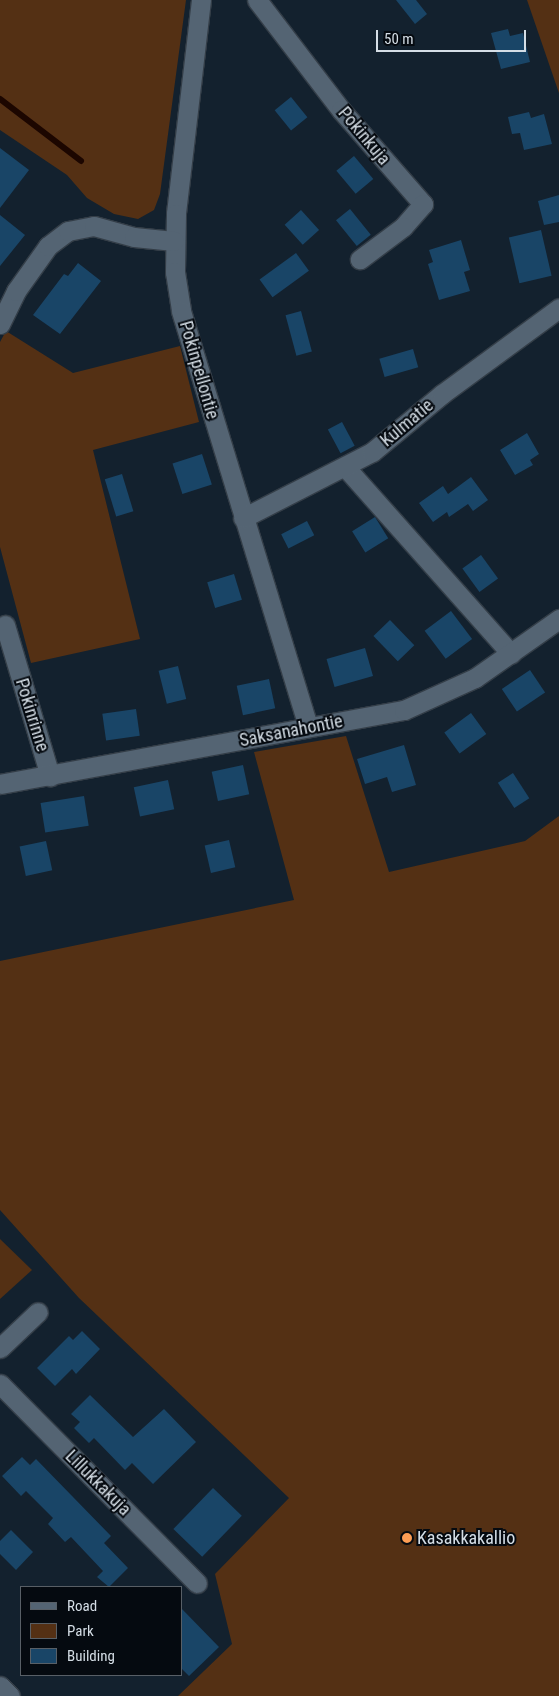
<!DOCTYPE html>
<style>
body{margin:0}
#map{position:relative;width:559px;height:1696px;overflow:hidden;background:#13212e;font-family:"Roboto Condensed",sans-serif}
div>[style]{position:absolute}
.green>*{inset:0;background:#543014}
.stream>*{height:6px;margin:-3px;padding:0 3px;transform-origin:3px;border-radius:3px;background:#1c0600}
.building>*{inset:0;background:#194567;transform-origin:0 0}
.roads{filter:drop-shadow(1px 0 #343e48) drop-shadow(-1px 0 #343e48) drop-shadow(0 1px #343e48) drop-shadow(0 -1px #343e48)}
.street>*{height:19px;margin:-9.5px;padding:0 9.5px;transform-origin:9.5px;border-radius:9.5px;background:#546473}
.dots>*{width:14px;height:14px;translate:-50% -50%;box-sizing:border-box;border:2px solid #050a10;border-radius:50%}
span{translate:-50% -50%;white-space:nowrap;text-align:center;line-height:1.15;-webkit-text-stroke:4px #050a10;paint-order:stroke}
.street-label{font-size:18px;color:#d5dee6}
.poi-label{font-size:18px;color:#d5dee6}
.left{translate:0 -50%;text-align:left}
.legend{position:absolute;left:20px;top:1586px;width:162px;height:90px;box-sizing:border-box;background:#050a10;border:1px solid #585f66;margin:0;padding:6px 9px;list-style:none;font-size:15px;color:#d5dee6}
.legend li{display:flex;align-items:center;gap:10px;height:25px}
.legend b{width:25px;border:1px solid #585f66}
.scale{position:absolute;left:376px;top:30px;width:150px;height:22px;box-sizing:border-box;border:2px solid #d5dee6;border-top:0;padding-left:6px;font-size:15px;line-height:18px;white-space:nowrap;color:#d5dee6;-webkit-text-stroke:4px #050a10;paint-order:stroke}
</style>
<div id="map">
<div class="green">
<i style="clip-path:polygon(0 0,186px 0,160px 194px,154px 210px,138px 219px,114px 214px,87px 198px,67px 175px,0 130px)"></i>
<i style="clip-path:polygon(527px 0,559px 0,559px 93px)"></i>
<i style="clip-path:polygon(6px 331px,73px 373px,180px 346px,199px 422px,93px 450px,140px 639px,31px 663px,0 547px,0 342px)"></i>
<i style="clip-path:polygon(346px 736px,389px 872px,525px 841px,559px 816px,559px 1696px,178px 1696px,232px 1644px,215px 1574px,289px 1498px,79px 1298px,0 1210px,0 961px,294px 900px,254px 752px)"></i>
<i style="clip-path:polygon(0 1239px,32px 1270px,0 1299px)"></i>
</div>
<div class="stream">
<i style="left:0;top:99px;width:102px;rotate:37.4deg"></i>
</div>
<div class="building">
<i style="clip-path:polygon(396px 0,416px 0,427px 14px,415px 24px)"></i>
<i style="clip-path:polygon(508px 29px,510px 36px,523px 33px,530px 62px,501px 69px,491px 33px)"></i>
<i style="left:291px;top:97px;width:26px;height:21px;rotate:51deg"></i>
<i style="clip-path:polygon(529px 112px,531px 118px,544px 114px,552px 144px,524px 150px,520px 133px,512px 134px,508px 117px)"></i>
<i style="clip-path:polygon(0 148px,29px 170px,0 208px)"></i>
<i style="left:354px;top:156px;width:30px;height:23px;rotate:50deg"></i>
<i style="clip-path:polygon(559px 195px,559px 222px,544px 225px,538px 201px)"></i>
<i style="left:350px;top:209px;width:33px;height:18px;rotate:51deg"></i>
<i style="left:301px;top:210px;width:27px;height:22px;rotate:48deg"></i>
<i style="clip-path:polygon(0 215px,25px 235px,0 266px)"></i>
<i style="left:541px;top:230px;width:47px;height:33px;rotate:77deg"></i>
<i style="clip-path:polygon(461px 240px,470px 270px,464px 272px,470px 291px,439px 300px,428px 264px,433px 262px,429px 250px)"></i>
<i style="left:296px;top:253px;width:22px;height:45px;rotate:54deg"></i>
<i style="clip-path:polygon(78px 263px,101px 281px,60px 334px,33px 315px,64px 274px,68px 276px)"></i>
<i style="left:301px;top:311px;width:42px;height:16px;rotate:75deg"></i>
<i style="left:413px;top:349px;width:19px;height:35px;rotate:74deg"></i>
<i style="left:342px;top:422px;width:27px;height:16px;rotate:62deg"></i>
<i style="clip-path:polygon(527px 433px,539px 454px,530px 460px,533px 465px,515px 475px,500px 450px)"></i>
<i style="left:202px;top:454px;width:32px;height:31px;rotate:72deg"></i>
<i style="left:122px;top:474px;width:39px;height:18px;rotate:73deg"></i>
<i style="clip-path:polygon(471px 477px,488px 500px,473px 511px,468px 504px,449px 517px,447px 512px,433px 522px,419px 503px,443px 486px,448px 494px)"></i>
<i style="left:375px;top:517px;width:25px;height:27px;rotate:58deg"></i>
<i style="left:307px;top:521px;width:16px;height:29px;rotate:63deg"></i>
<i style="left:481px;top:555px;width:29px;height:23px;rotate:54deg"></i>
<i style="left:234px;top:574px;width:27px;height:28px;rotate:73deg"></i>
<i style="left:451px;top:611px;width:35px;height:33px;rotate:53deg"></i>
<i style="left:390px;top:620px;width:35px;height:23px;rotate:46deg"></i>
<i style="left:365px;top:648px;width:29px;height:40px;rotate:74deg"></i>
<i style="left:178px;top:666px;width:34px;height:20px;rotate:76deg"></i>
<i style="left:530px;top:670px;width:27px;height:34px;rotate:56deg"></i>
<i style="left:269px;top:679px;width:30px;height:33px;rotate:78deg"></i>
<i style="left:136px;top:709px;width:27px;height:34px;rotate:82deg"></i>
<i style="left:471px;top:713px;width:26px;height:33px;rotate:54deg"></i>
<i style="clip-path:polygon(404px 745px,416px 785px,392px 792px,387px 777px,365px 784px,357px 759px)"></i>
<i style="left:243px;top:765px;width:30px;height:32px;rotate:78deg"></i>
<i style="left:513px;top:773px;width:30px;height:18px;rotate:57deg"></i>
<i style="left:168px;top:780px;width:30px;height:35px;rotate:78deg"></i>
<i style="left:84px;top:796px;width:30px;height:44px;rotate:81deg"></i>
<i style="left:229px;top:840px;width:28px;height:25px;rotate:77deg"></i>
<i style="left:46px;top:841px;width:30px;height:27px;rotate:78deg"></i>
<i style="clip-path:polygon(82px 1331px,100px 1349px,76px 1374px,72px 1369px,55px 1386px,37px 1368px,69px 1336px,73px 1340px)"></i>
<i style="clip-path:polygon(90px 1395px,133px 1437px,164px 1409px,196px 1442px,153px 1484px,132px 1463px,125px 1470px,94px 1438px,89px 1443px,74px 1428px,80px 1422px,71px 1414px)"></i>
<i style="clip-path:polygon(22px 1457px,30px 1465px,36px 1459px,111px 1536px,104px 1543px,128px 1568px,109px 1587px,97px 1577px,103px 1571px,71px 1537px,65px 1542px,48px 1524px,53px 1518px,26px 1491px,21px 1496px,2px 1476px)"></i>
<i style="left:213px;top:1488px;width:40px;height:57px;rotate:44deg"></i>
<i style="clip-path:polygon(11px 1530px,33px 1552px,16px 1570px,0 1554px,0 1541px)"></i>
<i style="clip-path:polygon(181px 1608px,219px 1647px,189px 1676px,181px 1668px)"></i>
</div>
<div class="roads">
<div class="street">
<i style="left:201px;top:0;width:215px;rotate:96.7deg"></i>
<i style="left:176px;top:214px;width:58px;rotate:91deg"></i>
<i style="left:175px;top:272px;width:39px;rotate:81deg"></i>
<i style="left:181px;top:311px;width:435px;rotate:73deg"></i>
<i style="left:257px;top:0;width:138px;rotate:52.6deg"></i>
<i style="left:341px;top:110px;width:125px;rotate:48.9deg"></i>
<i style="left:423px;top:204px;width:30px;rotate:131deg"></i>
<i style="left:403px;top:227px;width:54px;rotate:143.3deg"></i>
<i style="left:0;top:324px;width:37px;rotate:-64deg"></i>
<i style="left:16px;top:291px;width:55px;rotate:-54.6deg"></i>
<i style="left:48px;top:246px;width:25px;rotate:-37deg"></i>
<i style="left:68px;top:231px;width:26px;rotate:-11deg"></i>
<i style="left:94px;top:226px;width:41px;rotate:15.4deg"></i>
<i style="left:134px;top:237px;width:40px;rotate:5.7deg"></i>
<i style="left:347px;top:469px;width:247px;rotate:48.4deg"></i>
<i style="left:243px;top:518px;width:145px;rotate:-27.1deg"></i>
<i style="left:372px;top:452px;width:91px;rotate:-39.6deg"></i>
<i style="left:442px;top:394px;width:145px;rotate:-36.3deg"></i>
<i style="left:5px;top:625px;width:158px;rotate:73.4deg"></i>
<i style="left:0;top:784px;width:411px;rotate:-10.4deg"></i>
<i style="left:404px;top:710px;width:78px;rotate:-24.3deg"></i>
<i style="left:475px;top:678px;width:103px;rotate:-35.1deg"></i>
<i style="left:0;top:1348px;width:52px;rotate:-43.5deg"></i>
<i style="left:0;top:1384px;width:280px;rotate:45.3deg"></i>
<i style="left:0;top:1686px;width:14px;rotate:45deg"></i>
</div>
</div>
<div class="dots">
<i style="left:407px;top:1538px;background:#fd9d54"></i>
</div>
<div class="street-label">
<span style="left:364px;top:136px;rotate:50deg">Pokinkuja</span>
<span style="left:199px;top:370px;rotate:74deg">Pokinpellontie</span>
<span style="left:407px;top:423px;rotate:-40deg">Kulmatie</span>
<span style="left:32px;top:715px;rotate:73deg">Pokinrinne</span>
<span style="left:291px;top:731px;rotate:-11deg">Saksanahontie</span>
<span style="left:98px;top:1483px;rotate:45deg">Lillukkakuja</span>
</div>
<div class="poi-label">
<span class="left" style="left:417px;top:1538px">Kasakkakallio</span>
</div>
<ul class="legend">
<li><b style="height:6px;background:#546473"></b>Road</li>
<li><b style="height:14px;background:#543014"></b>Park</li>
<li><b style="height:14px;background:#194567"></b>Building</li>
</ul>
<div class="scale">50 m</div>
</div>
